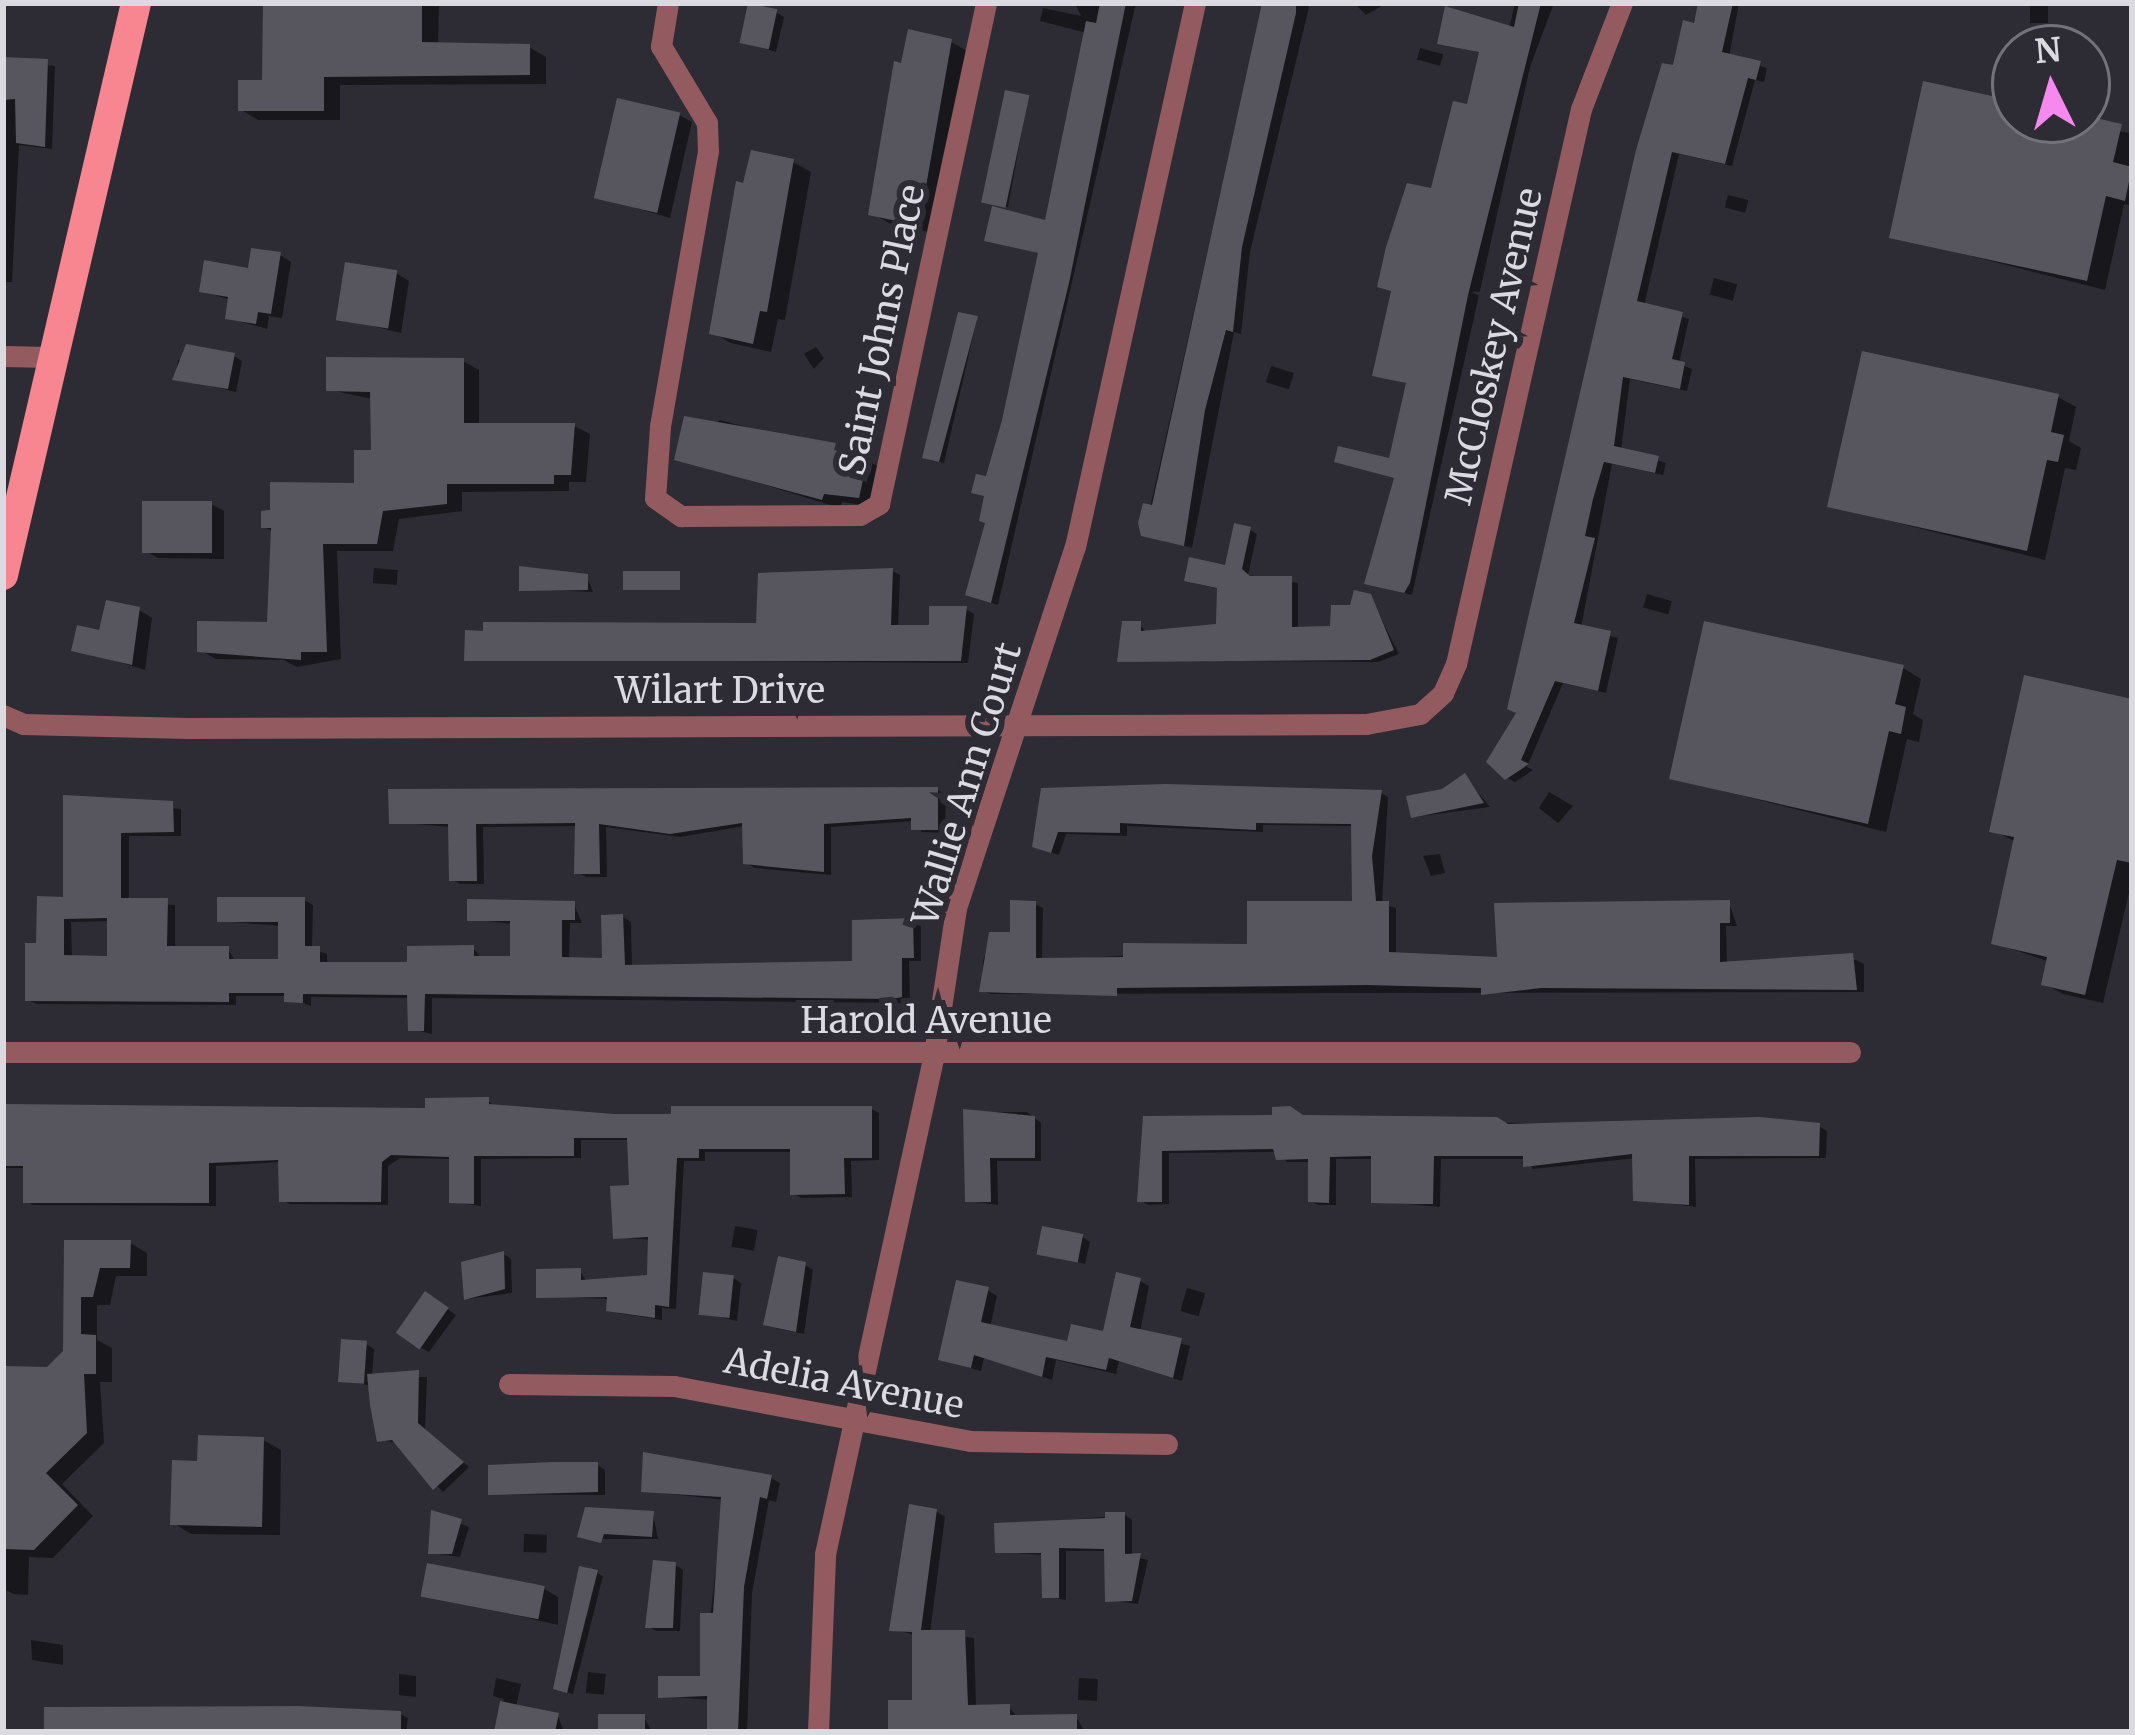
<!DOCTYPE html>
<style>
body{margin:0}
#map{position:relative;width:2135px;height:1735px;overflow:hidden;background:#2d2c34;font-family:Merriweather,serif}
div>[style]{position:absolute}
.shadow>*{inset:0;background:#0007;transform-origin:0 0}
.building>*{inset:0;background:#57565f;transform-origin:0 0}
.minor>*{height:21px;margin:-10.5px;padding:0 10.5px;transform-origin:10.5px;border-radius:10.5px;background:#935b60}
.primary>*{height:30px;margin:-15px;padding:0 15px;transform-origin:15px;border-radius:15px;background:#f78691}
span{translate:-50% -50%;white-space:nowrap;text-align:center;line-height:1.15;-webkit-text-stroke:12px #2d2c34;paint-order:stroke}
.street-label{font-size:36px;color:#dbdae0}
.frame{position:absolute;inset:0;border:6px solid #dbdae0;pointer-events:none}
.north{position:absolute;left:1991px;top:24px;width:120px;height:120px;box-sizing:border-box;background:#2d2c34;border:3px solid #737279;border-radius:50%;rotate:355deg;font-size:33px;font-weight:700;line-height:48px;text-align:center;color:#dbdae0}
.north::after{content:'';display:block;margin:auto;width:42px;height:54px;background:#f589ee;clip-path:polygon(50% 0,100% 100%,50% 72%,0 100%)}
</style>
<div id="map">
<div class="shadow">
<i style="clip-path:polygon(266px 3px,495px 3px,439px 4px,438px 46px,529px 47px,546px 57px,546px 84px,340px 85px,340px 120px,258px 120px,241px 110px,265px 83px)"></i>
<i style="clip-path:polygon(1075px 3px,1136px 3px,998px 605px,976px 598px,988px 524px,987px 497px,975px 491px,988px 479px,1041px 254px,987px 239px,1047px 224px,1087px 33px,1040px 21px,1043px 8px,1081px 16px)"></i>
<i style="clip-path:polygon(1263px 3px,1310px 3px,1250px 252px,1241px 334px,1234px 332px,1192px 548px,1144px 535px)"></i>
<i style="clip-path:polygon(1354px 3px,1380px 3px,1382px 6px,1366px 15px)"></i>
<i style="clip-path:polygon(1515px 3px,1554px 3px,1530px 67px,1412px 595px,1367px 583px,1397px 478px,1338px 461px,1392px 462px,1409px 384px,1375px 374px,1394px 292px,1380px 286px,1433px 192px,1469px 108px,1482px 53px,1440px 42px,1509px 29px)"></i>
<i style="clip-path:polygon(1701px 3px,1739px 3px,1729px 57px,1767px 68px,1764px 82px,1755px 80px,1732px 166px,1679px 154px,1644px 306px,1689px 319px,1679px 364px,1692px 369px,1687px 391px,1630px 379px,1621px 450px,1666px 463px,1663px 475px,1612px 464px,1581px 628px,1618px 638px,1606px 693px,1563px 683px,1527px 767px,1533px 770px,1515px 782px,1507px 778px,1520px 713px,1675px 69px)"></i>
<i style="left:2030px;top:3px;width:18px;height:20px"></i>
<i style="clip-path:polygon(776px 12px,784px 17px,776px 52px,743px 42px)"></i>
<i style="clip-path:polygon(951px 42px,969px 52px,929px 232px,889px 223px,871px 213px,903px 66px)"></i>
<i style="left:1420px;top:48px;width:24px;height:12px;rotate:15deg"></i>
<i style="clip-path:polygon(3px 61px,55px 66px,52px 149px,19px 145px,12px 282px,3px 282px)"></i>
<i style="clip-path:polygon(1028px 98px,1008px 207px,988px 203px)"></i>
<i style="clip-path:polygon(2015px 104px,2015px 120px,2132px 133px,2132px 206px,2124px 204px,2105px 290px,1892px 236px)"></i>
<i style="clip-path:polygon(679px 115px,692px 122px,670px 218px,598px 197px)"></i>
<i style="clip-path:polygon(793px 162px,811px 172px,785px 320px,778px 319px,771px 352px,731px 343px,713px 333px,745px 186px)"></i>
<i style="left:1728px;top:195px;width:21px;height:13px;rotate:14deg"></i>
<i style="clip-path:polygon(280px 255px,291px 262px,282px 318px,269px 316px,267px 329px,228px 318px,231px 300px,202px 291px)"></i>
<i style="clip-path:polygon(396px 273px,409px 281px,401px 333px,339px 318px)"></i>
<i style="left:1714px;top:278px;width:24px;height:17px;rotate:15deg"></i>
<i style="clip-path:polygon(977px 319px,944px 463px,930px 460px)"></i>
<i style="clip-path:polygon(816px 347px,824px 358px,814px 369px,804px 354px)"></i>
<i style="clip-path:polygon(234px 356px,242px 361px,236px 392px,175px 378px,178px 360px)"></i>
<i style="clip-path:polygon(463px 361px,479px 370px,479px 426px,574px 426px,590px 434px,586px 482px,569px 482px,569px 491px,462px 492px,462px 511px,399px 519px,393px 551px,337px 551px,341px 659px,297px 667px,284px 660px,216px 659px,200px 650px,270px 625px,274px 532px,264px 527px,357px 486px,374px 453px,373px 399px,329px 390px)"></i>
<i style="left:1271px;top:366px;width:24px;height:17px;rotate:17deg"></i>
<i style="clip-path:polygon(2058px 397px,2076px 407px,2069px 441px,2081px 448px,2076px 470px,2065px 468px,2045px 560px,1831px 506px)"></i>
<i style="clip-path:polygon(720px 420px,867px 460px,885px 471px,877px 507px,842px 502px,840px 508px,677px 458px)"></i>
<i style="clip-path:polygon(211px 504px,224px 511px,224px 559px,158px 558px,145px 551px)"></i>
<i style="clip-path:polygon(1250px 530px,1257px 534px,1248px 575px,1298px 583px,1298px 629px,1333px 628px,1370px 597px,1399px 654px,1378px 662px,1120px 660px,1124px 624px,1140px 624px,1147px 634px,1219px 627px,1220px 589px,1194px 583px,1227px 569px)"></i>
<i style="left:374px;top:568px;width:24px;height:15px;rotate:5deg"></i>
<i style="clip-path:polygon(892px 571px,900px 575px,898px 628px,932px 628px,966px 609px,974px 614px,968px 663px,467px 659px,759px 626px)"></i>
<i style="clip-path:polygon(587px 577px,593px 592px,522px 589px)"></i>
<i style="left:1647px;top:594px;width:26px;height:14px;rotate:16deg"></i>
<i style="clip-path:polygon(139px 610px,152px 618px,145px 670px,75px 649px)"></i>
<i style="clip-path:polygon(1903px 668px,1921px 679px,1913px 714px,1923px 720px,1919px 742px,1907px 739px,1886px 832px,1672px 778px)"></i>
<i style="clip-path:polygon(2132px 702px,2132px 880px,2103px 1003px,2063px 994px,2045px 984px,2050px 962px,1994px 943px,2016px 842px,1993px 830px)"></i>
<i style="clip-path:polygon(1465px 777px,1490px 807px,1414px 817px,1443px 791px)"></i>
<i style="clip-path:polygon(938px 790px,946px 795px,945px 833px,922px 832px,914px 821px,831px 827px,831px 875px,755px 868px,746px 863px,745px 826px,680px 837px,606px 827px,607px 877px,586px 877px,577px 872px,578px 826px,483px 827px,484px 884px,460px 884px,452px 879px,451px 827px,392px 822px)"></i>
<i style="clip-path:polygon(1043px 791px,1381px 793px,1388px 797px,1382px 904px,1396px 908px,1396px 955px,1500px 960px,1729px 903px,1737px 926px,1726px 926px,1727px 965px,1785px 965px,1785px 957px,1856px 960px,1864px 964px,1864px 992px,990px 994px,982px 990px,983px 961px,991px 935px,1013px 935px,1035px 904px,1043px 908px,1042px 961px,1250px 947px,1355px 904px,1354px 826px,1263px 825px,1263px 832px,1127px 826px,1127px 836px,1066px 834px,1059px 855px,1043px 850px)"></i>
<i style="clip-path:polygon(1549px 792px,1573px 806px,1558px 823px,1539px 808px)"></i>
<i style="clip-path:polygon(evenodd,66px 798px,181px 809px,181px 836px,129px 836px,129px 901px,175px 905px,175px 949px,228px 949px,236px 962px,281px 962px,281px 926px,220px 921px,304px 900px,313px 905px,312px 949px,327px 954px,327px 965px,410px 965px,473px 948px,482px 959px,513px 959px,513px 924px,470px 919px,574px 904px,582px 923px,570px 923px,569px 960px,605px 961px,623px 917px,631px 922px,632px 968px,855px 964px,912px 921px,921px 926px,921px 961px,909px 961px,910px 1001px,902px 1003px,432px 998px,432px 1034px,411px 1029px,410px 998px,311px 997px,311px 1006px,287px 996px,236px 996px,236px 1005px,37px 1004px,28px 1000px,39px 946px,66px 900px,66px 798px,110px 921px,110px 959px,72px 958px,71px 922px,110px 921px)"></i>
<i style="clip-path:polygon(1440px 854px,1445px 873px,1431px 876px,1423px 856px)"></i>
<i style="clip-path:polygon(488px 1100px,495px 1108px,614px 1117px,871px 1109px,879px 1113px,879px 1160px,851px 1161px,852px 1197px,801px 1198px,793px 1193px,793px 1152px,705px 1152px,705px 1161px,684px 1161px,676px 1309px,662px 1308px,662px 1320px,617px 1313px,609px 1299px,539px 1296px,580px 1271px,587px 1282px,650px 1278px,651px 1240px,615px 1237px,632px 1188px,630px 1140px,581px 1140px,581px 1158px,481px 1159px,481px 1206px,452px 1202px,452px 1159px,400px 1158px,388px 1166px,388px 1205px,290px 1204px,282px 1200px,281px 1162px,216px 1166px,216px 1206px,33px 1205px,26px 1201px,26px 1168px,3px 1168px,3px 1107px,428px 1112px)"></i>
<i style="clip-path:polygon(966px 1112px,1027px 1112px,1041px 1123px,1041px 1161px,997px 1161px,998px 1205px,968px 1201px)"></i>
<i style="clip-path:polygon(1146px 1119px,1819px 1126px,1827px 1131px,1826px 1158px,1695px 1159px,1696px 1207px,1636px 1199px,1636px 1158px,1533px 1169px,1526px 1159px,1441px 1159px,1440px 1207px,1374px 1201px,1374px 1159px,1336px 1159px,1336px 1205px,1318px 1205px,1311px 1201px,1311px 1162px,1287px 1162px,1277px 1152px,1169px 1153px,1169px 1204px,1148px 1205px,1141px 1201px)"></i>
<i style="left:735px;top:1226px;width:23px;height:21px;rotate:10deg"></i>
<i style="clip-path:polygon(1082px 1237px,1090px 1242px,1085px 1264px,1040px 1252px)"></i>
<i style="clip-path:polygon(67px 1243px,130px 1243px,147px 1253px,147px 1276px,116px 1276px,110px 1305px,97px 1305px,97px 1340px,112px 1348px,112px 1382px,100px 1382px,104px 1443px,62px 1484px,93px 1516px,53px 1558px,29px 1557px,28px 1595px,13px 1594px,3px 1588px,3px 1370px,48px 1370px,65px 1352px)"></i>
<i style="clip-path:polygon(504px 1254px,511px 1259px,512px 1293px,467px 1299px)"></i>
<i style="clip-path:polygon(805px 1265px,813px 1270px,804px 1334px,775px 1328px,767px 1323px)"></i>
<i style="clip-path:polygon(733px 1278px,741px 1283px,737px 1321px,701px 1313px)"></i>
<i style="clip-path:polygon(1140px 1281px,1149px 1286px,1140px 1332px,1190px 1346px,1182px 1381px,1119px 1361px,1116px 1374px,1056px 1360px,1052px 1380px,984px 1358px,981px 1371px,941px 1359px,987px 1290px,997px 1296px,990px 1327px,1069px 1344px,1105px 1335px)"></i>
<i style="left:1187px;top:1288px;width:19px;height:24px;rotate:16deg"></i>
<i style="clip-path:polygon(433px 1299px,456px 1315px,429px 1352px,421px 1348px)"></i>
<i style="clip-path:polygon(366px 1344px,374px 1349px,372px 1377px,427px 1377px,425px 1430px,469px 1467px,443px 1492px,399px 1443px,380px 1440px,372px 1386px,341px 1380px)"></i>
<i style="clip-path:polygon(263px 1440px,281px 1450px,280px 1535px,191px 1534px,173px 1523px,200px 1464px)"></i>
<i style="clip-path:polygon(597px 1465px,605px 1470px,605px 1495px,491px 1494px)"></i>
<i style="clip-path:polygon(771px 1478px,780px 1483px,776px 1502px,769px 1500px,752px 1593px,747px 1732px,710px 1732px,710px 1700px,661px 1696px,703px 1678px,724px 1500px,644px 1491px)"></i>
<i style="clip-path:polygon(936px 1511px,945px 1517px,930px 1633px,974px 1638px,976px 1708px,1009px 1707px,1018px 1718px,1076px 1717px,1085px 1732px,891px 1732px,915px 1703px,915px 1635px,892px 1629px)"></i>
<i style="clip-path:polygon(434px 1514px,469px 1527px,460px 1557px,431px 1553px)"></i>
<i style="clip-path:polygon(653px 1514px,658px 1539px,586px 1539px)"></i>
<i style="clip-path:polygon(1125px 1515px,1132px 1520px,1132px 1556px,1148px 1560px,1138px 1604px,1108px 1600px,1107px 1551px,1066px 1551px,1066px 1600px,1045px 1596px,1044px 1555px,998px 1552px,997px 1526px)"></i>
<i style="left:524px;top:1534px;width:23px;height:18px;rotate:2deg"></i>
<i style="clip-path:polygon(675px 1565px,683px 1570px,680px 1631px,656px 1631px,649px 1627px)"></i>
<i style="clip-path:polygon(597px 1573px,603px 1576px,573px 1694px,563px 1691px)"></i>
<i style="clip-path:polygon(544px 1589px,558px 1597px,558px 1625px,424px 1594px)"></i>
<i style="clip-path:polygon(31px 1640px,63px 1645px,63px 1665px,32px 1660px)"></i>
<i style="left:588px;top:1672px;width:18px;height:21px;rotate:6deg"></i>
<i style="clip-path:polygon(399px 1674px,416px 1676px,416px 1697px,399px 1695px)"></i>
<i style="clip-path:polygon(496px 1678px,521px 1684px,516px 1707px,558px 1716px,564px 1732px,497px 1729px,504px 1699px,493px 1696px)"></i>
<i style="left:1079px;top:1678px;width:19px;height:22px;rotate:3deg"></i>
<i style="clip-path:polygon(400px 1714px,408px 1718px,406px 1732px,47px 1732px)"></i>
<i style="clip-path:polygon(644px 1717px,652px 1732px,602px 1732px)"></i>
</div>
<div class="building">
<i style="clip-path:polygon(263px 3px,422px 3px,422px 42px,530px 44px,530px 75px,324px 77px,324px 111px,238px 111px,238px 80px,262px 80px)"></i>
<i style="left:748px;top:3px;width:30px;height:41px;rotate:12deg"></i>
<i style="clip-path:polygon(1100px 3px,1126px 3px,1069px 283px,991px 603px,965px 595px,985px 523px,979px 521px,984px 496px,971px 493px,976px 474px,986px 476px,1002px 420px,1038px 253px,984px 241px,992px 206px,1045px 220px,1086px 21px,1096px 23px)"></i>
<i style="clip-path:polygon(1262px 3px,1296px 3px,1296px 13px,1242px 247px,1233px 332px,1226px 330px,1205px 410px,1184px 546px,1141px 536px,1138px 523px,1143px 503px,1152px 505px)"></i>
<i style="clip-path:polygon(1519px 3px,1541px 3px,1468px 295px,1410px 583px,1404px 593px,1364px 584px,1394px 478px,1334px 462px,1338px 446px,1389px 458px,1406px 383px,1372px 376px,1391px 291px,1377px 287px,1386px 247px,1407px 183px,1431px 188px,1453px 101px,1467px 104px,1479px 52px,1437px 44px,1445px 6px,1514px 27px)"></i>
<i style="clip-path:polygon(1698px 3px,1733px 3px,1722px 52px,1761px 61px,1756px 80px,1748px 78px,1725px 164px,1672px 152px,1637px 301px,1683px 312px,1672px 359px,1685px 362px,1680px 389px,1623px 377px,1614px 446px,1659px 456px,1655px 473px,1604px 462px,1593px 499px,1585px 536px,1595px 538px,1574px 623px,1611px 631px,1598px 691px,1555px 681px,1521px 760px,1529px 764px,1505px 780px,1486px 762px,1516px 713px,1507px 709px,1636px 150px,1662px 63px,1673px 65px,1683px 20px,1694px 23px)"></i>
<i style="clip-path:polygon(908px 29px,952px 39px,925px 192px,918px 190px,911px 224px,868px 215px,894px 61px,901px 63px)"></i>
<i style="clip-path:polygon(3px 57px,48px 59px,45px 147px,16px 143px,15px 99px,3px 100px)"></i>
<i style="clip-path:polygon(1923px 81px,2015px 101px,2015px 120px,2087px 116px,2122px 124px,2113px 162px,2132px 167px,2125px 201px,2106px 196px,2087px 281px,1889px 238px)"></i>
<i style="left:1005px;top:90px;width:25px;height:115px;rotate:12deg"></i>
<i style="left:617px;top:98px;width:65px;height:103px;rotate:13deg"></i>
<i style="clip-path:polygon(751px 150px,794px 159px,767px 312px,760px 311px,753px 344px,709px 334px,736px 181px,743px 183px)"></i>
<i style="clip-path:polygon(251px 248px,281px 252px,271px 314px,258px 312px,256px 324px,225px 319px,228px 297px,199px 292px,204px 260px,248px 268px)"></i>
<i style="left:345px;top:262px;width:53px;height:59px;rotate:9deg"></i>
<i style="clip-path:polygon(958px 312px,978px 316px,939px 462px,922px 458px)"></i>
<i style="clip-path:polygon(186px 344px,235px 353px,228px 389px,172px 380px)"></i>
<i style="clip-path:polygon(1862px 351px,2059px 394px,2051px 432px,2064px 435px,2058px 462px,2047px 460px,2027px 551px,1827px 507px)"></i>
<i style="clip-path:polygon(326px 357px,464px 358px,464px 423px,575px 423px,571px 475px,554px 475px,554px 484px,447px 484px,447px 504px,383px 511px,377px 544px,323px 544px,327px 652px,301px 652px,301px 660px,197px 652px,197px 621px,267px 622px,271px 528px,261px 528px,261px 511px,270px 510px,270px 482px,354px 483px,354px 450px,371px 450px,370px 392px,326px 391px)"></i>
<i style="clip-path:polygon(684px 416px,836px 443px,834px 450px,868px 457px,859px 498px,824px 494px,822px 500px,674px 460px)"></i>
<i style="left:142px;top:501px;width:70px;height:52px"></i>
<i style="clip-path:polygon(1234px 523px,1251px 527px,1242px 569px,1250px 576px,1292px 576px,1292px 627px,1330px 626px,1331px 605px,1350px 605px,1354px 590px,1371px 594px,1394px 650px,1370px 660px,1117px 662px,1122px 621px,1141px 621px,1141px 631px,1216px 624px,1217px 588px,1184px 581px,1189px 557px,1225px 565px)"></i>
<i style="clip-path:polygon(519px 566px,588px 574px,588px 590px,519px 591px)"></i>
<i style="clip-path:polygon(893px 568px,891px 625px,929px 625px,929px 606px,967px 606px,961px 661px,464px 661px,465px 630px,483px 631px,483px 622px,756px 623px,758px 573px)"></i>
<i style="left:623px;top:571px;width:57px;height:19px"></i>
<i style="clip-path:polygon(106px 600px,140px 607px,132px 665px,71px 651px,77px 625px,99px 630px)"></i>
<i style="clip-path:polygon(1704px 621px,1904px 665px,1895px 704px,1906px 707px,1901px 734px,1889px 731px,1868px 824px,1669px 779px)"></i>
<i style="clip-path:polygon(2024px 675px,2132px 699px,2132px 863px,2117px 860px,2085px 995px,2041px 985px,2047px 957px,1991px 944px,2014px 837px,1989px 832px)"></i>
<i style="clip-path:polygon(1465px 773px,1484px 803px,1411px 818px,1406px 796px,1442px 789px)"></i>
<i style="clip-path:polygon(1165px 784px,1382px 790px,1372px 856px,1376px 901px,1389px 901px,1389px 952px,1497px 957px,1494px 903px,1730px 900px,1730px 923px,1720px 923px,1720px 962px,1853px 953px,1857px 990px,1541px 988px,1481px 995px,1481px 988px,1367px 985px,1117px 988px,1117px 996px,979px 992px,989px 932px,1010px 932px,1010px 900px,1036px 901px,1036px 958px,1123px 957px,1123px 943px,1247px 944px,1247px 901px,1352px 901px,1351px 824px,1256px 823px,1256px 830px,1120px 823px,1120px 833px,1058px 832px,1051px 853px,1032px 847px,1041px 788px)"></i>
<i style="clip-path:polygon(938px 787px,938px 830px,911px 830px,911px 818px,824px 824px,824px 872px,743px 864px,742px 823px,670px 834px,599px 824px,600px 874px,574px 874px,575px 823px,476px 824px,477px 881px,449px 881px,448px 824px,389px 824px,388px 789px)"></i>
<i style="clip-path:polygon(evenodd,63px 795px,173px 801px,174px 832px,121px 833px,121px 898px,168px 898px,167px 946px,229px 946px,229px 959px,278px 959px,278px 922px,217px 922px,217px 897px,305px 897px,305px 946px,320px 946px,320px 962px,407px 962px,407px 946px,474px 945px,474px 956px,510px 956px,510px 921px,467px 921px,467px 899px,575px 901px,575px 920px,562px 920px,562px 957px,602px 958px,601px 915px,623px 914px,625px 965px,852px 961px,852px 920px,913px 918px,914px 958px,902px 958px,902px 997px,892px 999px,425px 994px,424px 1031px,408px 1031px,407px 995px,303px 994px,303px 1003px,284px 1002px,284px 993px,229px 993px,229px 1002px,25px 1001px,25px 943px,36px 943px,37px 896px,63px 897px,63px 795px,107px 918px,107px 956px,64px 955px,64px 919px,107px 918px)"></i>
<i style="clip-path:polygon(489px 1097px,489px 1104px,614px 1114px,671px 1114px,671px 1106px,872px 1106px,872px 1158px,844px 1158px,845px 1194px,790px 1195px,790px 1149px,699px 1149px,699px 1158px,677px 1158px,669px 1307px,655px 1305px,655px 1318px,606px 1311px,607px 1297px,536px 1298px,536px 1269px,581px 1268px,581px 1280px,647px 1275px,648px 1237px,613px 1239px,610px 1186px,629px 1185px,627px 1138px,574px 1138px,574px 1156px,474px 1156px,474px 1204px,449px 1203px,449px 1157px,391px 1155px,382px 1162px,381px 1202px,279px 1202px,278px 1160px,209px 1163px,209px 1203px,23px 1203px,23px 1166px,3px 1166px,3px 1104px,425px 1108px,425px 1098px)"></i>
<i style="clip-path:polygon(1290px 1106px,1303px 1115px,1497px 1117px,1508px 1124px,1759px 1117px,1820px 1123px,1819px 1156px,1689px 1156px,1689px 1205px,1633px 1201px,1632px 1154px,1523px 1167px,1523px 1156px,1434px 1156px,1433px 1204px,1414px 1204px,1371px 1203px,1371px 1156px,1330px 1157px,1329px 1203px,1308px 1202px,1308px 1159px,1276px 1160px,1273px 1149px,1162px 1151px,1162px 1202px,1137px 1202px,1143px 1116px,1272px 1115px,1272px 1107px)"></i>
<i style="clip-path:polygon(963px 1109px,1035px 1116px,1035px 1158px,990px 1158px,991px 1202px,965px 1202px)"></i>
<i style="left:1042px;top:1226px;width:42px;height:29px;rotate:11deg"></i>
<i style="clip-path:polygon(64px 1240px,131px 1240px,130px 1268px,100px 1268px,93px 1297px,81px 1297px,81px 1334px,96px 1335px,96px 1374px,84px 1374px,87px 1433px,46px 1473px,78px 1505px,34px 1550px,3px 1549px,3px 1366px,47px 1367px,63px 1351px)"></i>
<i style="clip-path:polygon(504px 1251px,505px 1289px,464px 1300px,461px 1262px)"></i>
<i style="clip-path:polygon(778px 1256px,806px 1262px,796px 1332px,763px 1325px)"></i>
<i style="left:703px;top:1272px;width:31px;height:43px;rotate:6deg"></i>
<i style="clip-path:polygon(1116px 1272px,1141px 1278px,1130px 1327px,1182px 1338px,1173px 1378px,1109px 1358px,1106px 1370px,1046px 1357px,1042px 1377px,974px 1355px,971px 1368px,938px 1360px,956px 1280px,989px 1287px,981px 1322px,1067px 1341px,1071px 1324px,1103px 1331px)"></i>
<i style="left:425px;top:1291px;width:29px;height:51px;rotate:35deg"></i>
<i style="left:341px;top:1339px;width:26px;height:43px;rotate:4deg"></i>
<i style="clip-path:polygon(419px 1370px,418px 1423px,464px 1462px,433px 1490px,392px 1440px,377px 1442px,370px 1405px,367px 1374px)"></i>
<i style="clip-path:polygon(198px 1435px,264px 1437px,262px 1527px,170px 1525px,172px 1460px,197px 1461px)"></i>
<i style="clip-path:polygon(643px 1452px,772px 1475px,767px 1499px,760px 1497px,744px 1587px,738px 1732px,707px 1732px,707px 1696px,658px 1698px,658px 1676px,700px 1676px,700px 1613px,713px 1613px,721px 1497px,641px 1492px)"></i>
<i style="clip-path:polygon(554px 1462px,598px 1462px,598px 1492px,488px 1495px,488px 1465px)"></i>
<i style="clip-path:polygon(909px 1504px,937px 1509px,921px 1630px,965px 1630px,968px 1705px,1010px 1704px,1010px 1715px,1077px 1714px,1077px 1732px,888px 1732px,888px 1700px,912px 1700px,912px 1632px,889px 1631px)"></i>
<i style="clip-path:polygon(585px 1507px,654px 1511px,652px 1537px,604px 1534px,601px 1543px,577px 1537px)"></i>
<i style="clip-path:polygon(431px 1510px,462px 1519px,452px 1554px,428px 1554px)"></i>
<i style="clip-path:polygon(1105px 1512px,1125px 1512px,1125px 1554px,1141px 1553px,1132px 1601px,1105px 1602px,1104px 1549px,1059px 1548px,1059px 1598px,1042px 1598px,1041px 1553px,995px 1553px,994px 1523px,1105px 1518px)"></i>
<i style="clip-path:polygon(653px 1560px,676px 1562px,673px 1628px,645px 1628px)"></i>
<i style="left:427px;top:1563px;width:120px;height:34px;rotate:11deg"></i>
<i style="clip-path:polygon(579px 1566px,598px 1570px,567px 1693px,553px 1689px)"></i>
<i style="clip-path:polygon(500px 1701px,559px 1713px,555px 1732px,494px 1732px)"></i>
<i style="clip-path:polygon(298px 1706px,401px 1711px,401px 1732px,44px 1732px,44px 1707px)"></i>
<i style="left:598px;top:1714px;width:47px;height:18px"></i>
</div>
<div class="minor">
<i style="left:668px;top:3px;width:44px;rotate:99.2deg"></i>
<i style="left:661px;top:46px;width:90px;rotate:59.1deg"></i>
<i style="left:707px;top:123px;width:28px;rotate:88deg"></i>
<i style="left:708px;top:151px;width:280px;rotate:99.9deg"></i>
<i style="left:660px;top:427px;width:71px;rotate:94deg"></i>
<i style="left:655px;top:498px;width:32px;rotate:35deg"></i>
<i style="left:681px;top:516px;width:179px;rotate:-0.3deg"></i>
<i style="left:860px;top:515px;width:22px;rotate:-30deg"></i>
<i style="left:879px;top:504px;width:512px;rotate:-77.94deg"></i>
<i style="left:3px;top:356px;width:48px;rotate:1.2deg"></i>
<i style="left:3px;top:715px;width:22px;rotate:24deg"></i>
<i style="left:23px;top:724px;width:165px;rotate:1.4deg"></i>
<i style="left:188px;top:728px;width:1178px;rotate:-0.19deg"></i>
<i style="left:1366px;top:724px;width:55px;rotate:-10.5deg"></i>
<i style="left:1420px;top:714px;width:31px;rotate:-42deg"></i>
<i style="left:1443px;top:693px;width:32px;rotate:-66deg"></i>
<i style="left:1456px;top:664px;width:569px;rotate:-77.31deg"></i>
<i style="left:1581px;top:109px;width:114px;rotate:-68.9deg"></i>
<i style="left:3px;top:1052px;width:1847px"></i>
<i style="left:509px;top:1384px;width:165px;rotate:0.7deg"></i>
<i style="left:674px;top:1386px;width:301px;rotate:10.5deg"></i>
<i style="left:970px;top:1441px;width:197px;rotate:0.9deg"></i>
<i style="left:818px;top:1732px;width:178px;rotate:-87.7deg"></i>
<i style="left:825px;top:1554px;width:512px;rotate:-77.7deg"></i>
<i style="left:934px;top:1054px;width:148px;rotate:-81.4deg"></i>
<i style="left:956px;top:908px;width:380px;rotate:-71.8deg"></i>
<i style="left:1075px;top:547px;width:557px;rotate:-77.56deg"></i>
</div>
<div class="primary">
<i style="left:3px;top:575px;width:587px;rotate:-76.91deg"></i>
</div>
<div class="street-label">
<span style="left:882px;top:330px;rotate:-78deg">Saint Johns Place</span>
<span style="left:1494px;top:346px;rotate:-77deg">McCloskey Avenue</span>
<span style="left:720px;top:691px">Wilart Drive</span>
<span style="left:967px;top:784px;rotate:-73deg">Wallie Ann Court</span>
<span style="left:926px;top:1021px">Harold Avenue</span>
<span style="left:844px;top:1383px;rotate:11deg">Adelia Avenue</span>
</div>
<div class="frame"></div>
<div class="north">N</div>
</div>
